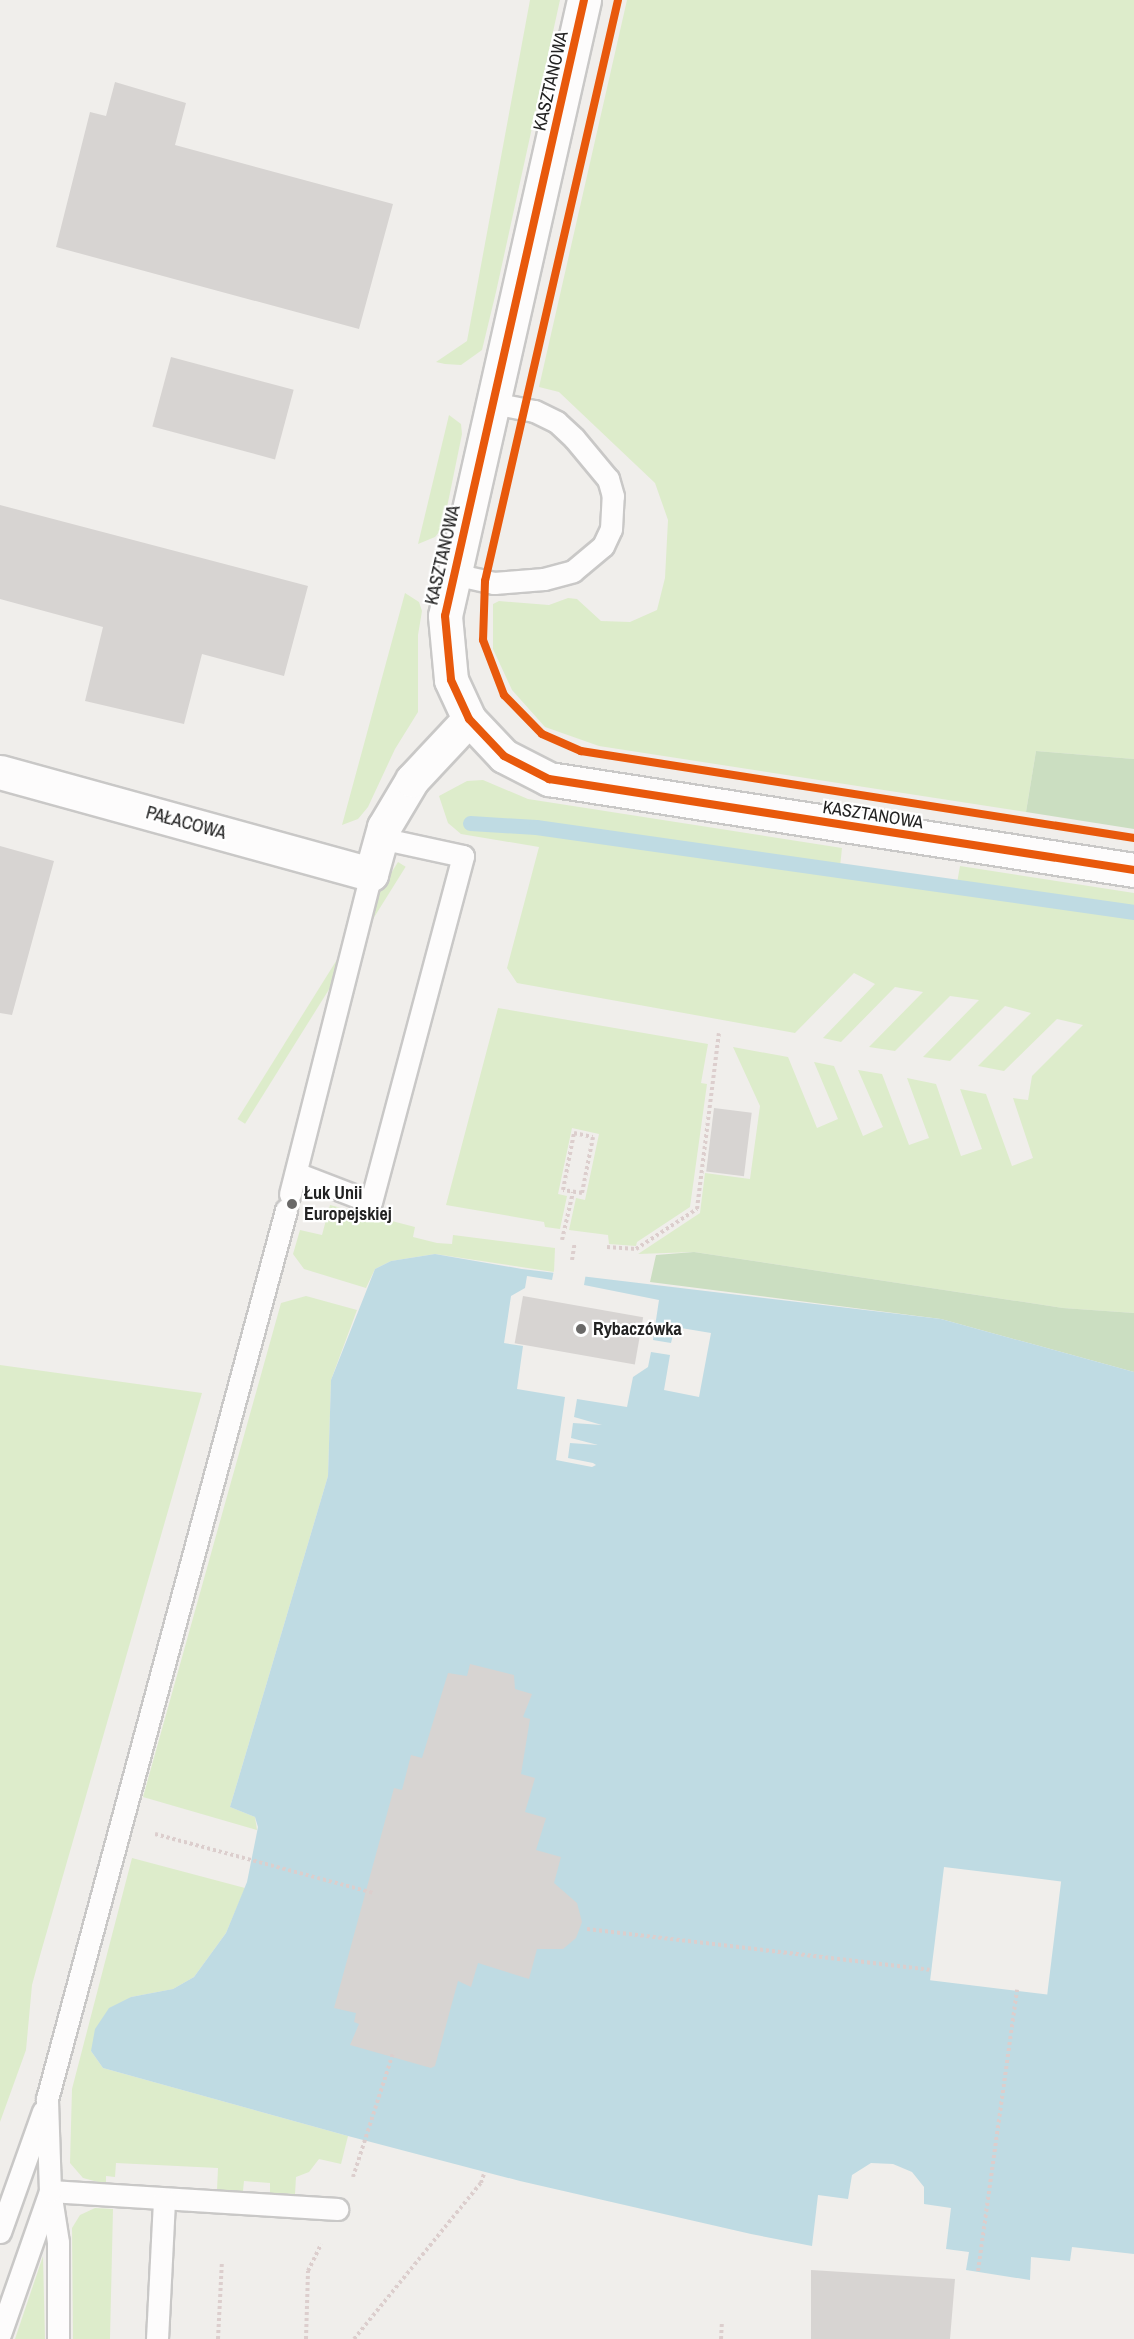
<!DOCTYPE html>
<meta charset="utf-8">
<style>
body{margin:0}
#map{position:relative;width:1134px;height:2339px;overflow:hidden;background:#f0eeeb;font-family:"Archivo Narrow",sans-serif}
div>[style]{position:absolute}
.grass>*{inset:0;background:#ddeccb;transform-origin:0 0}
.forest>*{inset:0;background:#cbdec1}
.water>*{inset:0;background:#bfdbe3}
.pier>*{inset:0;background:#f0eeeb;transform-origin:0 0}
.stream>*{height:15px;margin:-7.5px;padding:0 7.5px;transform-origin:7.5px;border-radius:7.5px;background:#bfdbe3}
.building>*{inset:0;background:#d7d4d2;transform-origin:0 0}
.path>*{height:4px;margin-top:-2px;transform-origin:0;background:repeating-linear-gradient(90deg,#dccecd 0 3px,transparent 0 6px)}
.roads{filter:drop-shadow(2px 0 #c9c8c7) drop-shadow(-2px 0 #c9c8c7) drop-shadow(0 2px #c9c8c7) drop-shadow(0 -2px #c9c8c7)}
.service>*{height:21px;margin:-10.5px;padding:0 10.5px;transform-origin:10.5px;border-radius:10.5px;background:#fdfcfc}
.minor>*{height:33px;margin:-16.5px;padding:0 16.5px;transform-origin:16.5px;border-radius:16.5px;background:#fdfcfc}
.cycleway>*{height:8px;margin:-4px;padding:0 4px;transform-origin:4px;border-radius:4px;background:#e8590c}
.dots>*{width:16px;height:16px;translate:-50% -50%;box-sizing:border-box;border:3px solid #fff;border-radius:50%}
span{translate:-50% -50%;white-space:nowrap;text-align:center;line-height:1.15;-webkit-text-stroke:4.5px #fff;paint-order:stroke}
.street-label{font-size:18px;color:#222}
.poi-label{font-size:18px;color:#222;font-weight:700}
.left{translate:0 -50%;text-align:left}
</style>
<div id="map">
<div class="grass">
<i style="clip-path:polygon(530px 0,560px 0,496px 292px,482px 350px,461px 365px,445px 364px,436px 362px,467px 341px)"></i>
<i style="clip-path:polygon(627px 0,1134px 0,1134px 759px,1036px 751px,1026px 812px,599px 746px,545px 727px,512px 690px,493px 649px,493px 604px,499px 601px,549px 605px,568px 598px,577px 599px,601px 621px,630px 622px,657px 610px,665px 578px,668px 520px,655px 483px,559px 392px,539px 387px)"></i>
<i style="clip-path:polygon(449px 415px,461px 424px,462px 434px,443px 527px,435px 537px,418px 544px)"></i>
<i style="clip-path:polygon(405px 593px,419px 602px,422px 611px,418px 635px,418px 712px,395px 749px,368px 807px,358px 819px,342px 825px)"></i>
<i style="clip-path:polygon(483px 780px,528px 799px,842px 848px,840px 867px,957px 883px,960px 866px,1134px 893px,1134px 1313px,1063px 1308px,694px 1252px,638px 1254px,700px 1213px,705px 1173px,750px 1179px,760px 1106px,733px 1047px,788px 1057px,817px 1128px,838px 1119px,814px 1062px,834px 1066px,863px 1136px,883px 1127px,858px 1070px,882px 1074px,909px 1145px,929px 1138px,907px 1078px,936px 1084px,961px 1156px,982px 1149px,960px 1089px,986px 1094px,1012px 1166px,1033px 1158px,1013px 1098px,1028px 1100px,1032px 1076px,1083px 1025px,1057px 1019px,1004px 1071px,978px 1066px,1031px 1013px,1005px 1006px,950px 1061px,923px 1057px,979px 1000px,950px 996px,895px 1051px,869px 1047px,923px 992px,895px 987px,841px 1042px,823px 1038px,875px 984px,854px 973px,795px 1033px,517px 983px,507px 968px,539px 847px,461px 834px,448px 823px,439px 796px,467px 781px)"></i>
<i style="left:398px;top:862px;width:9px;height:303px;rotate:32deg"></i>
<i style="clip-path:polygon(498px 1008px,708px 1044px,701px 1083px,707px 1084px,690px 1207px,637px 1242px,636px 1246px,609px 1244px,608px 1235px,569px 1230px,576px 1198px,585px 1200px,599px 1134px,572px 1128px,558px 1194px,567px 1196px,560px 1229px,545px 1227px,544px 1222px,446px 1205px)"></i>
<i style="clip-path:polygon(330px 1205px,415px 1227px,413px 1237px,437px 1243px,452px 1244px,453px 1235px,555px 1248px,554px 1272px,435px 1254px,391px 1261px,375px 1269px,366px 1288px,304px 1269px,293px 1254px,300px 1230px,322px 1235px)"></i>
<i style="clip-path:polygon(306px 1296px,357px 1310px,331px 1380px,328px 1476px,230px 1807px,255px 1817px,257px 1830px,143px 1797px,281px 1303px)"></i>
<i style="clip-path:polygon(0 1365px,202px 1393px,41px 1952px,32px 1985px,26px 2050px,0 2122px)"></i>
<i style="clip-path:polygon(132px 1858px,245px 1888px,226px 1933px,194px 1977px,173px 1989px,131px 1997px,91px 2051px,103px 2068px,348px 2136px,341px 2164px,319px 2159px,309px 2172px,296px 2177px,295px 2194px,270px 2193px,270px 2183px,244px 2181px,243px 2191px,217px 2190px,218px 2168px,116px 2163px,115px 2177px,106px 2176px,106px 2183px,102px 2183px,83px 2178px,70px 2163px,72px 2089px)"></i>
<i style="clip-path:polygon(95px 2208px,113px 2209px,110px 2339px,73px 2339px,72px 2228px,80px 2215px)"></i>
<i style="clip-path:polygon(43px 2256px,45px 2339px,15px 2339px)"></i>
</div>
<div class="forest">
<i style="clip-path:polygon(1036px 751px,1134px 759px,1134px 829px,1026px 812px)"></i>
<i style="clip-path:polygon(694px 1252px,1063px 1308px,1134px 1313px,1134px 1372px,941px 1319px,650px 1282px,656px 1255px)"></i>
</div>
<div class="water">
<i style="clip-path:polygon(435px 1254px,522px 1269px,941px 1319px,1134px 1372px,1134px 2254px,1072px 2247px,1070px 2261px,1031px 2257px,1030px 2280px,966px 2270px,969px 2252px,946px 2249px,951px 2208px,924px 2204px,924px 2187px,912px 2172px,893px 2164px,871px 2163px,852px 2175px,848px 2199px,818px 2195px,812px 2246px,751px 2234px,520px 2181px,348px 2136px,103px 2068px,91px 2051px,95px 2029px,109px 2008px,131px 1997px,173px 1989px,194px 1977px,226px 1933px,247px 1882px,258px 1827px,255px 1817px,230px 1807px,328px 1476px,331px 1380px,375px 1269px,391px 1261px)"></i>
</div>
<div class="pier">
<i style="clip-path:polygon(554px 1270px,586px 1273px,584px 1285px,659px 1300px,653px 1340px,671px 1343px,675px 1327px,711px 1333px,699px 1397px,664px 1390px,670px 1355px,651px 1352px,648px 1367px,633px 1377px,627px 1407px,577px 1399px,574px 1417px,602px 1425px,573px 1423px,571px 1438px,598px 1445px,570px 1443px,568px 1458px,593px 1463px,596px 1465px,592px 1467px,556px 1460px,565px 1397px,517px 1389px,523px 1346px,504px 1343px,511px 1296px,525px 1288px,527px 1276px,552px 1280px)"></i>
<i style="left:944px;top:1867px;width:118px;height:114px;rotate:7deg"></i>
</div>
<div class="stream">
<i style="left:470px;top:823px;width:66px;rotate:3.5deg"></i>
<i style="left:536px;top:827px;width:604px;rotate:8.09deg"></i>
</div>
<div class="building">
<i style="clip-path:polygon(115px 82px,186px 103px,175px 145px,393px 204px,359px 329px,56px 247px,90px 112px,106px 116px)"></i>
<i style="left:171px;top:357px;width:127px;height:72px;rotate:15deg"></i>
<i style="clip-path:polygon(0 505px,308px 586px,284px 676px,202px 654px,184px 724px,85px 701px,103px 627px,0 599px)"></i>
<i style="clip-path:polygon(0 846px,54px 861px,12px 1015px,0 1013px)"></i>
<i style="left:714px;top:1108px;width:38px;height:64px;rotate:7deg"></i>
<i style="left:523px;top:1296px;width:122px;height:48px;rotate:10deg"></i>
<i style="clip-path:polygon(470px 1664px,514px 1675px,515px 1689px,532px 1694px,523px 1717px,530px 1719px,521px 1774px,535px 1778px,525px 1812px,546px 1818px,536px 1850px,561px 1857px,554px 1883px,577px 1903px,582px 1922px,576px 1938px,563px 1949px,537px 1949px,529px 1979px,478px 1963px,471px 1987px,458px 1981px,435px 2066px,431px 2068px,350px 2045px,359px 2024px,354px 2022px,356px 2013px,334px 2008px,394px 1788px,402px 1790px,411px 1755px,422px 1758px,448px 1673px,467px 1676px)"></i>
<i style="clip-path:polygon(811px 2270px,955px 2279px,950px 2339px,811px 2339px)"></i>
</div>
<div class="path">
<i style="left:574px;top:1133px;width:19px;rotate:12deg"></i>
<i style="left:593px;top:1137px;width:57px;rotate:101.1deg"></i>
<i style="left:582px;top:1193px;width:19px;rotate:-171deg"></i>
<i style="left:563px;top:1190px;width:58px;rotate:-79.1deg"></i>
<i style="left:562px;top:1240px;width:49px;rotate:-77.1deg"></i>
<i style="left:607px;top:1247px;width:29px;rotate:4deg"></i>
<i style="left:636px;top:1249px;width:73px;rotate:-33.3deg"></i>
<i style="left:697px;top:1209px;width:177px;rotate:-82.9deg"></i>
<i style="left:572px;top:1260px;width:18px;rotate:-81deg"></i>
<i style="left:155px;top:1834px;width:227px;rotate:15.1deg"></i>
<i style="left:587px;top:1929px;width:345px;rotate:6.8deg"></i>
<i style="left:353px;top:2177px;width:130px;rotate:-72.1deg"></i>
<i style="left:978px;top:2271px;width:284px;rotate:-82.1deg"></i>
<i style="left:218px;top:2339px;width:78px;rotate:-87.1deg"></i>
<i style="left:306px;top:2339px;width:68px;rotate:-88.3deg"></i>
<i style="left:308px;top:2271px;width:30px;rotate:-64deg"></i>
<i style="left:354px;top:2339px;width:201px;rotate:-50.9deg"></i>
<i style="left:481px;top:2183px;width:9px;rotate:-72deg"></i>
<i style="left:721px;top:2339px;width:17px;rotate:-87deg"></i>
</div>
<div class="roads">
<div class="service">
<i style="left:454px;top:574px;width:41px;rotate:12.7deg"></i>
<i style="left:494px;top:583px;width:50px;rotate:-4.6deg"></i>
<i style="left:544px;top:579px;width:30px;rotate:-15deg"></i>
<i style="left:573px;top:571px;width:39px;rotate:-40deg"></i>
<i style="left:603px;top:546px;width:19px;rotate:-65deg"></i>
<i style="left:611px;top:529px;width:33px;rotate:-87deg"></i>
<i style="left:613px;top:496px;width:18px;rotate:-106deg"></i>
<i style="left:608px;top:479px;width:53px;rotate:-129.7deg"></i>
<i style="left:574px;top:438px;width:23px;rotate:-137deg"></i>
<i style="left:557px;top:422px;width:25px;rotate:-154deg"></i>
<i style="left:534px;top:411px;width:42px;rotate:-169deg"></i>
<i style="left:296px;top:1173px;width:80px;rotate:21.1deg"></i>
<i style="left:371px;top:1202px;width:358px;rotate:-75.1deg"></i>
<i style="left:463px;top:856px;width:85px;rotate:-167.8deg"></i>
<i style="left:290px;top:1194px;width:330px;rotate:-75.8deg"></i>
<i style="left:0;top:2232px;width:128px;rotate:-70.4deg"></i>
<i style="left:0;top:2334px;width:151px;rotate:-70.7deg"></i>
<i style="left:50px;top:2191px;width:288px;rotate:3.6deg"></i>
<i style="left:58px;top:2339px;width:97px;rotate:-90deg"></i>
<i style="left:58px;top:2242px;width:52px;rotate:-98.9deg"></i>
<i style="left:50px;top:2191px;width:92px;rotate:-91.9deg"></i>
<i style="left:47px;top:2099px;width:921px;rotate:-74.95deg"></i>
<i style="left:157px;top:2339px;width:140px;rotate:-87.1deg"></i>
</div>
<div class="minor">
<i style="left:584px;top:0;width:631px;rotate:102.72deg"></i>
<i style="left:445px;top:616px;width:64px;rotate:84.6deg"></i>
<i style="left:451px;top:680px;width:43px;rotate:65.2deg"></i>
<i style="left:469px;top:719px;width:51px;rotate:46.6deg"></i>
<i style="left:504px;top:756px;width:51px;rotate:27.1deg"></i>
<i style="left:549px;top:779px;width:592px;rotate:8.84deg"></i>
<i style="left:0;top:772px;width:385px;rotate:15.4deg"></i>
<i style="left:371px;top:874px;width:49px;rotate:-74.5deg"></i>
<i style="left:384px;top:827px;width:55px;rotate:-59.2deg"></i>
<i style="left:412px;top:780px;width:83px;rotate:-46.9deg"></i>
</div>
</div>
<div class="cycleway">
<i style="left:584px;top:0;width:631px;rotate:102.72deg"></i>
<i style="left:445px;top:616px;width:64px;rotate:84.6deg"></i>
<i style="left:451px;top:680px;width:43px;rotate:65.2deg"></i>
<i style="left:469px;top:719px;width:51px;rotate:46.6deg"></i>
<i style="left:504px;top:756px;width:51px;rotate:27.1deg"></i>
<i style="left:549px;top:779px;width:592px;rotate:8.84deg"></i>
<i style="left:618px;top:0;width:596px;rotate:102.89deg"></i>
<i style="left:485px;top:581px;width:59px;rotate:91.9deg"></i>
<i style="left:483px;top:640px;width:59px;rotate:69.1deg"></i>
<i style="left:504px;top:695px;width:54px;rotate:45.7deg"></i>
<i style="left:542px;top:734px;width:43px;rotate:23.6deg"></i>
<i style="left:581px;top:751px;width:560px;rotate:8.94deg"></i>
</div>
<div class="dots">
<i style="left:292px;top:1204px;background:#6a6968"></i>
<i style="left:581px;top:1329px;background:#6a6968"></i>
</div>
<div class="street-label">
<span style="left:551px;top:81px;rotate:-77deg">KASZTANOWA</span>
<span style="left:443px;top:555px;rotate:-77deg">KASZTANOWA</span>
<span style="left:873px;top:815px;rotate:9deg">KASZTANOWA</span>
<span style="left:186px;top:823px;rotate:15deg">PAŁACOWA</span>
</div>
<div class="poi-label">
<span class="left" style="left:304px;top:1204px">Łuk Unii<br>Europejskiej</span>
<span class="left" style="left:593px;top:1329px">Rybaczówka</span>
</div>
</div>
